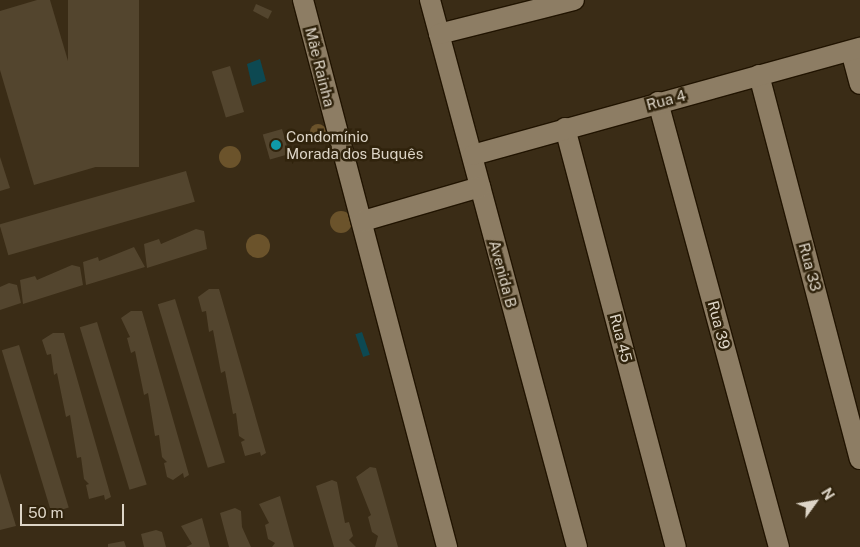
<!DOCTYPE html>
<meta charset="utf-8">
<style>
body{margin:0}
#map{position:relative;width:860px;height:547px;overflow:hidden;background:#3a2c16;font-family:"Public Sans",sans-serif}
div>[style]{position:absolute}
.green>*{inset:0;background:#6b532b}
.round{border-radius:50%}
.water>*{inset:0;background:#0d4952;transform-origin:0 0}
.building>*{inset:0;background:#53452e;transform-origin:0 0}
.roads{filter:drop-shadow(1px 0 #211401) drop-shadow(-1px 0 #211401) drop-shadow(0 1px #211401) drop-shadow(0 -1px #211401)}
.minor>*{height:20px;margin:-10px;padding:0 10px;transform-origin:10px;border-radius:10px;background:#8d7d64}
.dots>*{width:14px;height:14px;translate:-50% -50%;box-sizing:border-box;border:2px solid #30230c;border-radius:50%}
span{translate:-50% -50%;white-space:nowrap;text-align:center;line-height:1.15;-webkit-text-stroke:5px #30230c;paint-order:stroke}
.street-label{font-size:15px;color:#ddd5c7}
.poi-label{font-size:15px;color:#ddd5c7}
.left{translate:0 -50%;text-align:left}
.north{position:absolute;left:790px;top:477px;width:50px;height:50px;-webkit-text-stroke:4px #30230c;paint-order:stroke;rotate:58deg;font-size:14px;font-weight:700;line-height:20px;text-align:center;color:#ddd5c7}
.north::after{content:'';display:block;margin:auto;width:18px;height:22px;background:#ddd5c7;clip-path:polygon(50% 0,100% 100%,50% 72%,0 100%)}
.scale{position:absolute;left:20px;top:504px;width:104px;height:22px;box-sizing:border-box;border:2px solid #ddd5c7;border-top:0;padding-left:6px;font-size:15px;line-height:18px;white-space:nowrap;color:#ddd5c7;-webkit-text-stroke:4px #30230c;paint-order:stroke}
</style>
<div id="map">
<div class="green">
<i class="round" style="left:310px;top:124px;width:16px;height:16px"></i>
<i class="round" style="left:219px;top:146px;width:22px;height:22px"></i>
<i class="round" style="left:330px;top:211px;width:22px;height:22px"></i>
<i class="round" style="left:246px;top:234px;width:24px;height:24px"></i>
</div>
<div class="water">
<i style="clip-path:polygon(260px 59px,266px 81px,252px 86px,247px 64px)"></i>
<i style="left:362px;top:332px;width:24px;height:7px;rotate:71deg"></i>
</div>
<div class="building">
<i style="clip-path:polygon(37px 0,50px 0,99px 166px,34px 185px,0 70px,0 11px)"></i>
<i style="left:68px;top:0;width:71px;height:167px"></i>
<i style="clip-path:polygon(256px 4px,272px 11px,268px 19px,253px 11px)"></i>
<i style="left:230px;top:66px;width:48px;height:19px;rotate:73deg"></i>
<i style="left:282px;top:129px;width:26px;height:20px;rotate:74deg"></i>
<i style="clip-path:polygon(0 157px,10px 188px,0 191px)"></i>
<i style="left:186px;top:171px;width:32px;height:194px;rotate:74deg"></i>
<i style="clip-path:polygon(196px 229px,204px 231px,207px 249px,147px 268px,144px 244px,159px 239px,161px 244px)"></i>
<i style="clip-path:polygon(134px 247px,145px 267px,86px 285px,83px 262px,98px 257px,99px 261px)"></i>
<i style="clip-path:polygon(72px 265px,80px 267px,83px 285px,23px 304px,20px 280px,35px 276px,37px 280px)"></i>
<i style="clip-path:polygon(9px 283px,17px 285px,21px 303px,0 310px,0 287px)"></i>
<i style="clip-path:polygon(209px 289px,219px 289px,266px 453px,261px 456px,260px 452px,245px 456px,241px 442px,245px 440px,239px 436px,236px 413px,233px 414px,225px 371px,221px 373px,213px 330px,209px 332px,206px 311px,202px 312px,198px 297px)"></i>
<i style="left:175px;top:299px;width:171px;height:18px;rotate:73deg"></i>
<i style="clip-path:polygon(131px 311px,142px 311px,189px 475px,184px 478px,183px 473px,173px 480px,167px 477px,164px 463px,167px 462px,162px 457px,159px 435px,155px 436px,148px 393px,144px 395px,135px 351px,131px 353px,127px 338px,130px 337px,121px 318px)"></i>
<i style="left:97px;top:322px;width:170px;height:18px;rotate:73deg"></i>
<i style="clip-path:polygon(53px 333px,64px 333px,111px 497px,105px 500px,104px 495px,89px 499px,86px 485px,89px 484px,84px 479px,81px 457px,77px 458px,70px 415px,66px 417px,57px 373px,54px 375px,51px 354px,47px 355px,42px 340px)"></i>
<i style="left:19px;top:345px;width:170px;height:18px;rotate:73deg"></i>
<i style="clip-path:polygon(370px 467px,376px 468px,398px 547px,375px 547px,378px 536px,372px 532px,368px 517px,371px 515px,356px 477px)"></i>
<i style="clip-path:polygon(0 473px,16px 526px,0 530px)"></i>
<i style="clip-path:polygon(332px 480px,337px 482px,345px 523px,349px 522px,353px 536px,349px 540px,356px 547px,334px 547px,316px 486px)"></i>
<i style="clip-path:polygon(280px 496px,294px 547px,272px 547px,275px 543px,268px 539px,265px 525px,269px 523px,259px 504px)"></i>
<i style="clip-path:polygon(235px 508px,241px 511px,242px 527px,251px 547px,229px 547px,220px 513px)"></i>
<i style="clip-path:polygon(202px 518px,210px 547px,186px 547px,192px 544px,181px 526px)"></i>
<i style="clip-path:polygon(156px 530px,162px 532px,166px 547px,144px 547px,141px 534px)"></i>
<i style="clip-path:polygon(124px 541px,126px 547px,108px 547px,108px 544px)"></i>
</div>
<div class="roads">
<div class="minor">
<i style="left:303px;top:0;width:566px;rotate:75.25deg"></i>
<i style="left:430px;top:0;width:566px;rotate:74.96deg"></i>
<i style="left:439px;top:34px;width:139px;rotate:-14.1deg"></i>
<i style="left:851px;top:51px;width:34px;rotate:75deg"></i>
<i style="left:759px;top:75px;width:397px;rotate:75.3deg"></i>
<i style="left:658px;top:102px;width:461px;rotate:74.8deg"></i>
<i style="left:565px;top:128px;width:433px;rotate:75.2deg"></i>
<i style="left:473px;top:155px;width:402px;rotate:-15.5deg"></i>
<i style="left:363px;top:221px;width:122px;rotate:-16.2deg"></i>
</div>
</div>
<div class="dots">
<i style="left:276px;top:145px;background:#0f9aa8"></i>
</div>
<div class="street-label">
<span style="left:320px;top:67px;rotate:76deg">Mãe Rainha</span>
<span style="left:666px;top:100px;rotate:-15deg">Rua 4</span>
<span style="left:810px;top:267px;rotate:75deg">Rua 33</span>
<span style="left:503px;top:274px;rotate:75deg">Avenida B</span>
<span style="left:719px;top:325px;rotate:75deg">Rua 39</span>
<span style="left:621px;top:338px;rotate:75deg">Rua 45</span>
</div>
<div class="poi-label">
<span class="left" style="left:286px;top:145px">Condomínio<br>Morada dos Buquês</span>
</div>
<div class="north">N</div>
<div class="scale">50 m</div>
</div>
